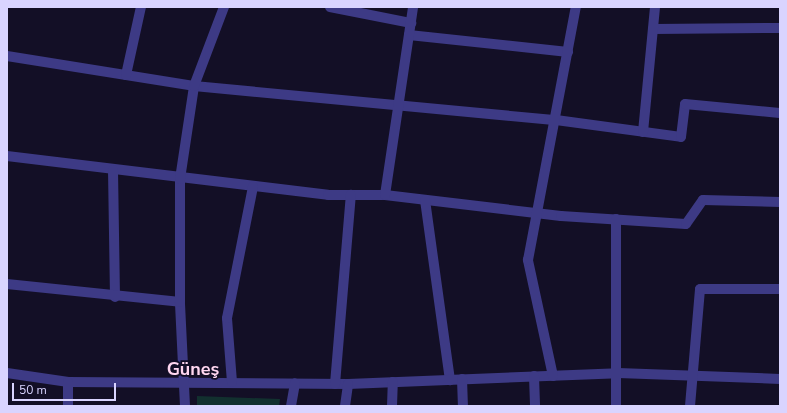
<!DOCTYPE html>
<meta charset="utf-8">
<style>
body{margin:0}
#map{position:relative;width:787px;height:413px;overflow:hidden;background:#130f26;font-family:"Nunito Sans",sans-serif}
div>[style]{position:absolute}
.green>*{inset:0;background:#12302f}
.minor>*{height:10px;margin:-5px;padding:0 5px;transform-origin:5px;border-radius:5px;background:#3d3a85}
span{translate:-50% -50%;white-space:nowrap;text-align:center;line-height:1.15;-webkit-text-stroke:3.5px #130f26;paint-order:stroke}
.district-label{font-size:18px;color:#ffd6f0;font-weight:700}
.frame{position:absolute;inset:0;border:8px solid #d9d4ff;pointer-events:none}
.scale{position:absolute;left:12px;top:383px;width:104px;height:18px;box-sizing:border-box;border:2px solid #d9d4ff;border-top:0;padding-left:5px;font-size:12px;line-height:14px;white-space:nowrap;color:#d9d4ff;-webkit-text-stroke:3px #130f26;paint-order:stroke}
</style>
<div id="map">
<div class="green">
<i style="clip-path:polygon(197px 396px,280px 399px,279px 406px,197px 406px)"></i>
</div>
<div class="minor">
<i style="left:330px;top:7px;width:83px;rotate:11.2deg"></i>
<i style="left:653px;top:29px;width:127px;rotate:-0.5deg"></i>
<i style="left:409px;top:35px;width:160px;rotate:6.1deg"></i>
<i style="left:7px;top:56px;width:189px;rotate:9.1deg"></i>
<i style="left:194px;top:86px;width:364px;rotate:5.4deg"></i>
<i style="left:556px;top:120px;width:126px;rotate:7.7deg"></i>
<i style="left:681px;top:137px;width:33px;rotate:-83deg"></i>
<i style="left:685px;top:104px;width:95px;rotate:5.4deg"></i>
<i style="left:126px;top:75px;width:70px;rotate:-77.6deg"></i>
<i style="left:643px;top:132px;width:126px;rotate:-84.5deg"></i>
<i style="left:7px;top:156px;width:323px;rotate:6.9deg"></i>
<i style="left:328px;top:195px;width:57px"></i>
<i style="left:385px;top:195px;width:177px;rotate:6.8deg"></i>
<i style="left:561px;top:216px;width:125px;rotate:3.7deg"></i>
<i style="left:686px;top:224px;width:29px;rotate:-55deg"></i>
<i style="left:703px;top:200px;width:77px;rotate:1.5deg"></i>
<i style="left:113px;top:170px;width:127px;rotate:89.1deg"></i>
<i style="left:385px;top:195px;width:190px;rotate:-81.5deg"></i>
<i style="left:425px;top:200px;width:182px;rotate:82.1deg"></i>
<i style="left:7px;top:284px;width:174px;rotate:5.9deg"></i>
<i style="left:7px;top:373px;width:62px;rotate:8.4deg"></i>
<i style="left:68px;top:382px;width:280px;rotate:0.4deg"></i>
<i style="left:348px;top:384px;width:270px;rotate:-2.3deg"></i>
<i style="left:618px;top:373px;width:162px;rotate:2.1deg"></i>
<i style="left:534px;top:376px;width:30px;rotate:88deg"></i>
<i style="left:553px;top:376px;width:119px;rotate:-102.2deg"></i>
<i style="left:528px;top:260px;width:258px;rotate:-79.3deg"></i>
<i style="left:462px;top:379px;width:27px;rotate:88deg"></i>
<i style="left:68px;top:382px;width:24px;rotate:90deg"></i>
<i style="left:232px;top:382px;width:64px;rotate:-94.5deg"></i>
<i style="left:227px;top:318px;width:134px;rotate:-78.8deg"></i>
<i style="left:335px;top:384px;width:190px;rotate:-85.2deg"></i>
<i style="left:185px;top:406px;width:104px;rotate:-92.8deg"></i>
<i style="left:180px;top:302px;width:123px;rotate:-90deg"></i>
<i style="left:180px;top:179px;width:94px;rotate:-81.4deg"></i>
<i style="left:194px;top:86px;width:85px;rotate:-69.2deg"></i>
<i style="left:291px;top:406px;width:23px;rotate:-80deg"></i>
<i style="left:345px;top:406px;width:22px;rotate:-82deg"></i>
<i style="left:392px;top:406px;width:24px;rotate:-88deg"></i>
<i style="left:616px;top:406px;width:187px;rotate:-90deg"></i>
<i style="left:690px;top:406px;width:117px;rotate:-85.1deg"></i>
<i style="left:700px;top:289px;width:80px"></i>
</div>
<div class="district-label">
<span style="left:193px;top:369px">Güneş</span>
</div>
<div class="frame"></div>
<div class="scale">50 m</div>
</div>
